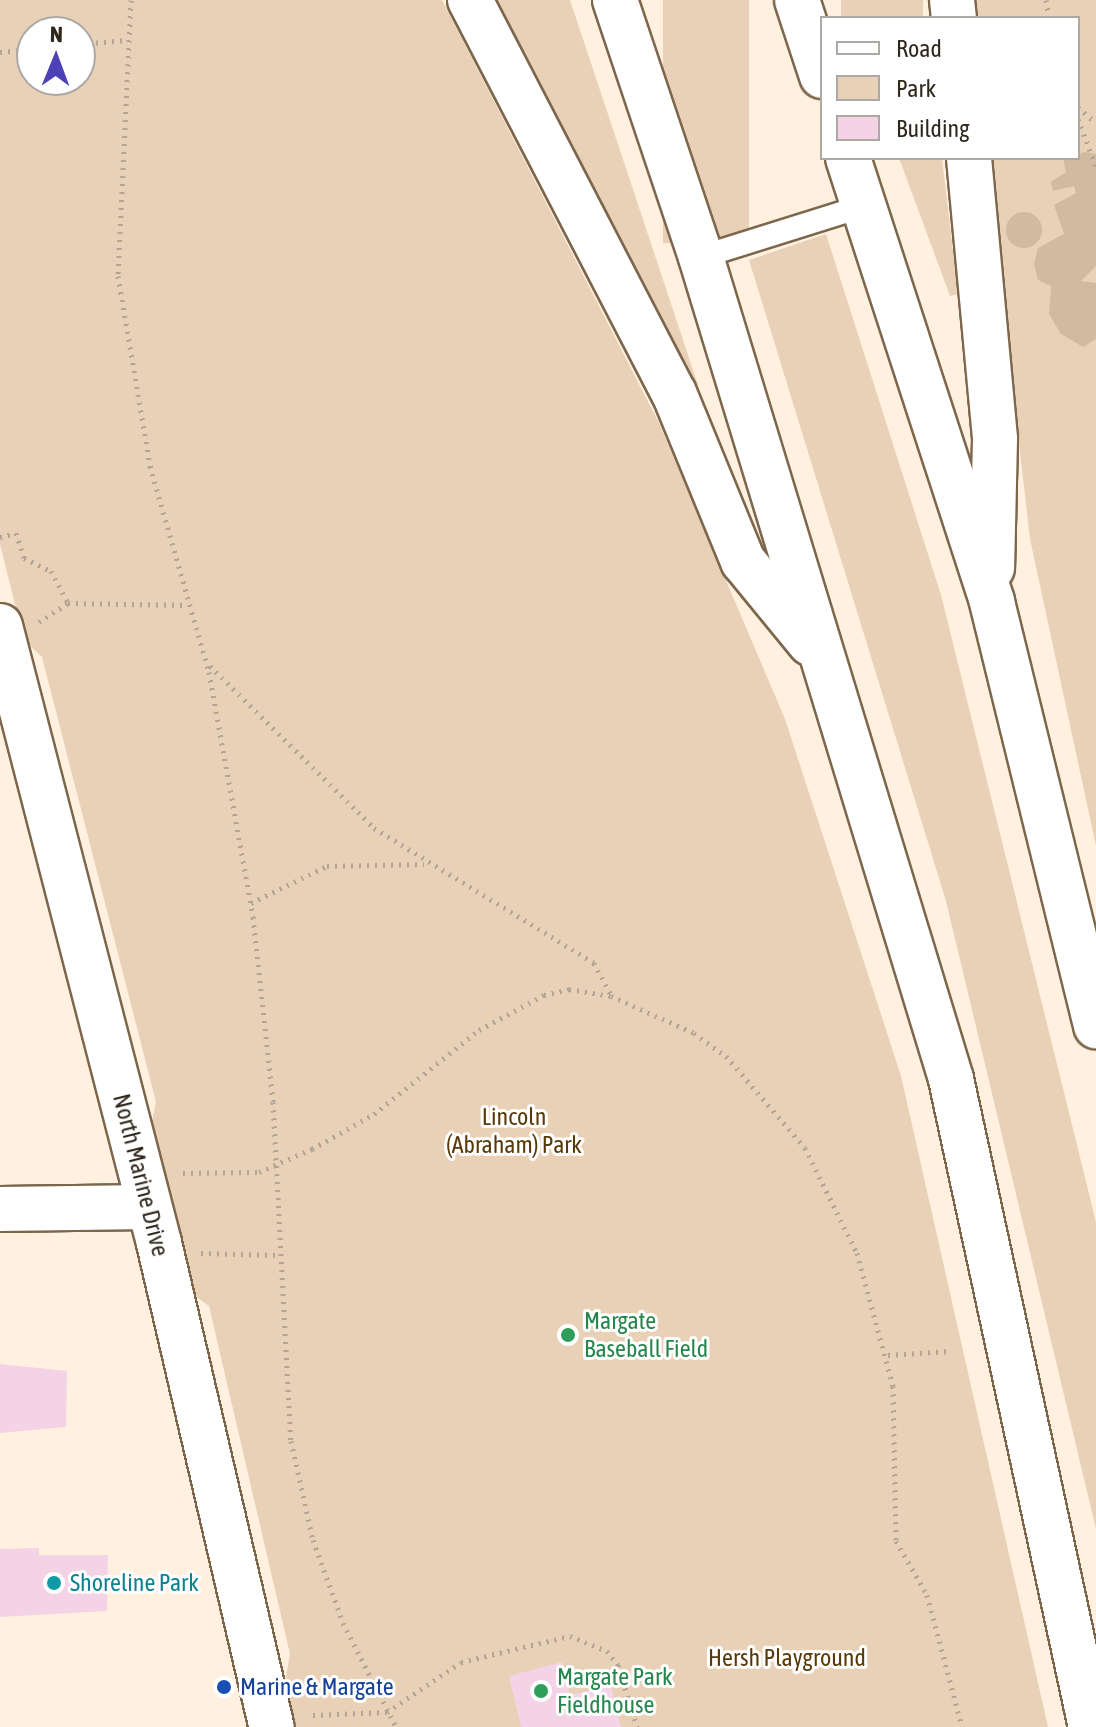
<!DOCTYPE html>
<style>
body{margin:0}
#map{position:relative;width:1096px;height:1727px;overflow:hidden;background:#fff0df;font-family:"Asap Condensed",sans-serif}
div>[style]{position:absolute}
.green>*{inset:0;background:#e8d1b6;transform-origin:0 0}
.forest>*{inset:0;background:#d1baa0}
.round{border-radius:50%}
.building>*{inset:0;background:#f4d3e6}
.path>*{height:5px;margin-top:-2.5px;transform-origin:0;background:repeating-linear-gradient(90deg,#b2a596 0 2px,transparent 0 8px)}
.roads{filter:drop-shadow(2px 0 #7c674d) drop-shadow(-2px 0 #7c674d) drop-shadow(0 2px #7c674d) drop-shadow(0 -2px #7c674d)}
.service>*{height:22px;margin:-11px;padding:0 11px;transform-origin:11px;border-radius:11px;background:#fff}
.minor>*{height:44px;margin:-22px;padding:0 22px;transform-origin:22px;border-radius:22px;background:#fff}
.tertiary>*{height:44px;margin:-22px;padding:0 22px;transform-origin:22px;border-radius:22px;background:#fff}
.motorway>*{height:44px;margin:-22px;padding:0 22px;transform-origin:22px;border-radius:22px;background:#fff}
.dots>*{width:22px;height:22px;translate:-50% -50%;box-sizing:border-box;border:4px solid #fff;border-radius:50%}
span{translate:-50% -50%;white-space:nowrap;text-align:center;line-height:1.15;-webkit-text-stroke:6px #fff;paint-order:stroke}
.park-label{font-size:24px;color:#583908}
.street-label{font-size:24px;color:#30271c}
.leisure-label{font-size:24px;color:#27864d}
.left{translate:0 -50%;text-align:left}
.culture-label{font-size:24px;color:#0d838f}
.transit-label{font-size:24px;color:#164399}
.legend{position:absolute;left:820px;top:16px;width:260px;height:144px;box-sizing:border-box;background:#fff;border:2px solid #aca9a4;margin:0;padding:10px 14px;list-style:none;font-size:24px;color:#30271c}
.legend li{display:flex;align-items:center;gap:16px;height:40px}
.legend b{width:40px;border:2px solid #aca9a4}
.north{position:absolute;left:16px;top:16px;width:80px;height:80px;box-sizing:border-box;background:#fff;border:2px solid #aca9a4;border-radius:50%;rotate:1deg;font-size:22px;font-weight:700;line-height:32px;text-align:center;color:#30271c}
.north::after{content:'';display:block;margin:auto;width:28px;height:36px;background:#4d41b8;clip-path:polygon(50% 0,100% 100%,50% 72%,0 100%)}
</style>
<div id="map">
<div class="green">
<i style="clip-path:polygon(evenodd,0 0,442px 0,659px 423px,785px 719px,901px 1076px,1048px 1727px,293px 1727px,284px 1688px,290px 1654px,209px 1306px,191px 1293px,151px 1126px,156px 1102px,42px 657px,24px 640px,0 544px,0 0,32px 32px,80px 32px,80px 80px,32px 80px,32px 32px)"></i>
<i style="clip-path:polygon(494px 0,570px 0,698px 385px,693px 387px)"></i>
<i style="left:663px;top:0;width:86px;height:243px"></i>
<i style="left:841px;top:0;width:82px;height:19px"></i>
<i style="clip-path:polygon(967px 0,1096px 0,1096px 846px,1030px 539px,986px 158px,1078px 158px,1078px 18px,969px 18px)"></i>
<i style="clip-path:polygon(899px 158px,942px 158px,958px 294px,950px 296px)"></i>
<i style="clip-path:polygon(826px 234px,941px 595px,1096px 1222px,1096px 1529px,946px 901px,749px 260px)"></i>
</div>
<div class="forest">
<i style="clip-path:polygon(1085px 152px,1096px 154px,1096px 266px,1081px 281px,1096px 283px,1096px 339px,1083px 347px,1061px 334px,1049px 314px,1051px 286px,1038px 280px,1034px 264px,1038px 248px,1064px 234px,1054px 205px,1076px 193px,1074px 186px,1053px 191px,1051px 182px,1066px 172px,1063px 158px)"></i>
<i class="round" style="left:1006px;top:212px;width:36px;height:36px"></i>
</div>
<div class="building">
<i style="clip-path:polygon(0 1364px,67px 1371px,66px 1427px,0 1433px)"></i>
<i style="clip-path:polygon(39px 1548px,39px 1555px,108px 1555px,107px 1611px,0 1617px,0 1549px)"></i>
<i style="clip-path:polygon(562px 1662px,570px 1695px,611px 1686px,621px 1727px,521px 1727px,509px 1676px)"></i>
</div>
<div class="path">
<i style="left:131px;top:0;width:276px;rotate:92.7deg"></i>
<i style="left:118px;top:276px;width:193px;rotate:80.4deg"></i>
<i style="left:150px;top:466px;width:214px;rotate:74deg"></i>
<i style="left:209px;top:672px;width:249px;rotate:79.8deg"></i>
<i style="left:253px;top:917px;width:186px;rotate:83.8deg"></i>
<i style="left:273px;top:1102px;width:339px;rotate:87deg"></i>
<i style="left:291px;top:1441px;width:101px;rotate:77.5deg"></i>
<i style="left:313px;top:1540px;width:88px;rotate:70.1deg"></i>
<i style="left:343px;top:1623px;width:117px;rotate:63deg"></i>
<i style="left:1046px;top:0;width:18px;rotate:81deg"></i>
<i style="left:80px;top:44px;width:47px;rotate:-4.9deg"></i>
<i style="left:0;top:52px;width:32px;rotate:-5deg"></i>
<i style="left:1078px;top:107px;width:24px;rotate:42deg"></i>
<i style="left:1078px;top:119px;width:51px;rotate:69.4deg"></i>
<i style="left:0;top:537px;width:16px;rotate:-14deg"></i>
<i style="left:16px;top:533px;width:26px;rotate:72deg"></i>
<i style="left:24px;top:558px;width:30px;rotate:26deg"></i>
<i style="left:51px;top:571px;width:36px;rotate:62deg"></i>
<i style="left:39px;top:622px;width:35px;rotate:-33deg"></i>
<i style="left:68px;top:603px;width:119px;rotate:1deg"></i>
<i style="left:210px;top:666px;width:231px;rotate:44.6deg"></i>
<i style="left:374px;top:828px;width:258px;rotate:31.5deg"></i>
<i style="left:594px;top:963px;width:36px;rotate:62deg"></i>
<i style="left:251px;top:903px;width:85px;rotate:-26deg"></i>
<i style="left:327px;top:866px;width:97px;rotate:-1.2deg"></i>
<i style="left:183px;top:1173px;width:76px;rotate:-0.8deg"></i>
<i style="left:259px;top:1172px;width:58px;rotate:-23.5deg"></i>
<i style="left:312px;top:1149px;width:71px;rotate:-29.4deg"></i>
<i style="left:374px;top:1114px;width:134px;rotate:-38.7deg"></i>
<i style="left:479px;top:1030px;width:74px;rotate:-28.3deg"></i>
<i style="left:544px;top:995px;width:26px;rotate:-13deg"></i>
<i style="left:569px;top:989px;width:43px;rotate:9.5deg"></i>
<i style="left:611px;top:996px;width:91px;rotate:24deg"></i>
<i style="left:694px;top:1033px;width:39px;rotate:36deg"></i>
<i style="left:726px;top:1056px;width:121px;rotate:49.3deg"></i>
<i style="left:805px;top:1148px;width:117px;rotate:63.7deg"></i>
<i style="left:857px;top:1253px;width:138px;rotate:74.9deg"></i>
<i style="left:893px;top:1386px;width:155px;rotate:88.9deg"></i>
<i style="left:896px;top:1541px;width:62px;rotate:60.1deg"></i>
<i style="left:927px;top:1595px;width:137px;rotate:75.1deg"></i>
<i style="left:201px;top:1253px;width:79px;rotate:1.5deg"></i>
<i style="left:888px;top:1355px;width:62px;rotate:-3.7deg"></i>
<i style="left:313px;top:1715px;width:74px;rotate:-2.3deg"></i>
<i style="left:387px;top:1712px;width:89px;rotate:-34deg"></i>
<i style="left:461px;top:1662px;width:112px;rotate:-13.4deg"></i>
<i style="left:570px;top:1636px;width:40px;rotate:22deg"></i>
<i style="left:607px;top:1651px;width:18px;rotate:52deg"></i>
<i style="left:618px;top:1665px;width:65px;rotate:73deg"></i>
</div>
<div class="roads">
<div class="service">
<i style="left:701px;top:257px;width:171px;rotate:-17.4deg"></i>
</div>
<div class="minor">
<i style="left:0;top:1209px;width:149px;rotate:-0.8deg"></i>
</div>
<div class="tertiary">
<i style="left:0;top:626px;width:637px;rotate:75.55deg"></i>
<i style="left:159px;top:1243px;width:497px;rotate:76.9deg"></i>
</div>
<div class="motorway">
<i style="left:470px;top:0;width:443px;rotate:62.6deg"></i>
<i style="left:674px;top:393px;width:182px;rotate:67.7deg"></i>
<i style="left:743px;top:561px;width:106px;rotate:50.7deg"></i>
<i style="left:615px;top:0;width:271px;rotate:71.5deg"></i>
<i style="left:701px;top:257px;width:859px;rotate:73.08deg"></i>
<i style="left:951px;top:1079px;width:663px;rotate:77.81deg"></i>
<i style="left:797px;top:0;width:80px;rotate:71.8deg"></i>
<i style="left:952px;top:0;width:18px;rotate:84deg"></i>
<i style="left:848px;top:158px;width:467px;rotate:72deg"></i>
<i style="left:992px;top:602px;width:437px;rotate:76.2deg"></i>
<i style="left:969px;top:158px;width:282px;rotate:84.7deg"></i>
<i style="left:995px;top:439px;width:129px;rotate:91.3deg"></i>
</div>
</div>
<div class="dots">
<i style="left:568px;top:1335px;background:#2e9e5b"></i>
<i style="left:54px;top:1583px;background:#0f9aa8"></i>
<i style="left:224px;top:1687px;background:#1a4fb4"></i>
<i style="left:541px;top:1691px;background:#2e9e5b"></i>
</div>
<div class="park-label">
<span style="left:514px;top:1131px">Lincoln<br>(Abraham) Park</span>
<span style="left:787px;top:1658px">Hersh Playground</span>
</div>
<div class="street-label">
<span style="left:141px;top:1175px;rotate:76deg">North Marine Drive</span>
</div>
<div class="leisure-label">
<span class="left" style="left:584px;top:1335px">Margate<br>Baseball Field</span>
<span class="left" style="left:557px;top:1691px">Margate Park<br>Fieldhouse</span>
</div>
<div class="culture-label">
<span class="left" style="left:70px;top:1583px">Shoreline Park</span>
</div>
<div class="transit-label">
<span class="left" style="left:240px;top:1687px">Marine &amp; Margate</span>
</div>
<ul class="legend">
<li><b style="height:10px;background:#fff"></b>Road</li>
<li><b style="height:22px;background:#e8d1b6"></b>Park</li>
<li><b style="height:22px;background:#f4d3e6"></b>Building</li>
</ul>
<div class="north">N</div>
</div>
